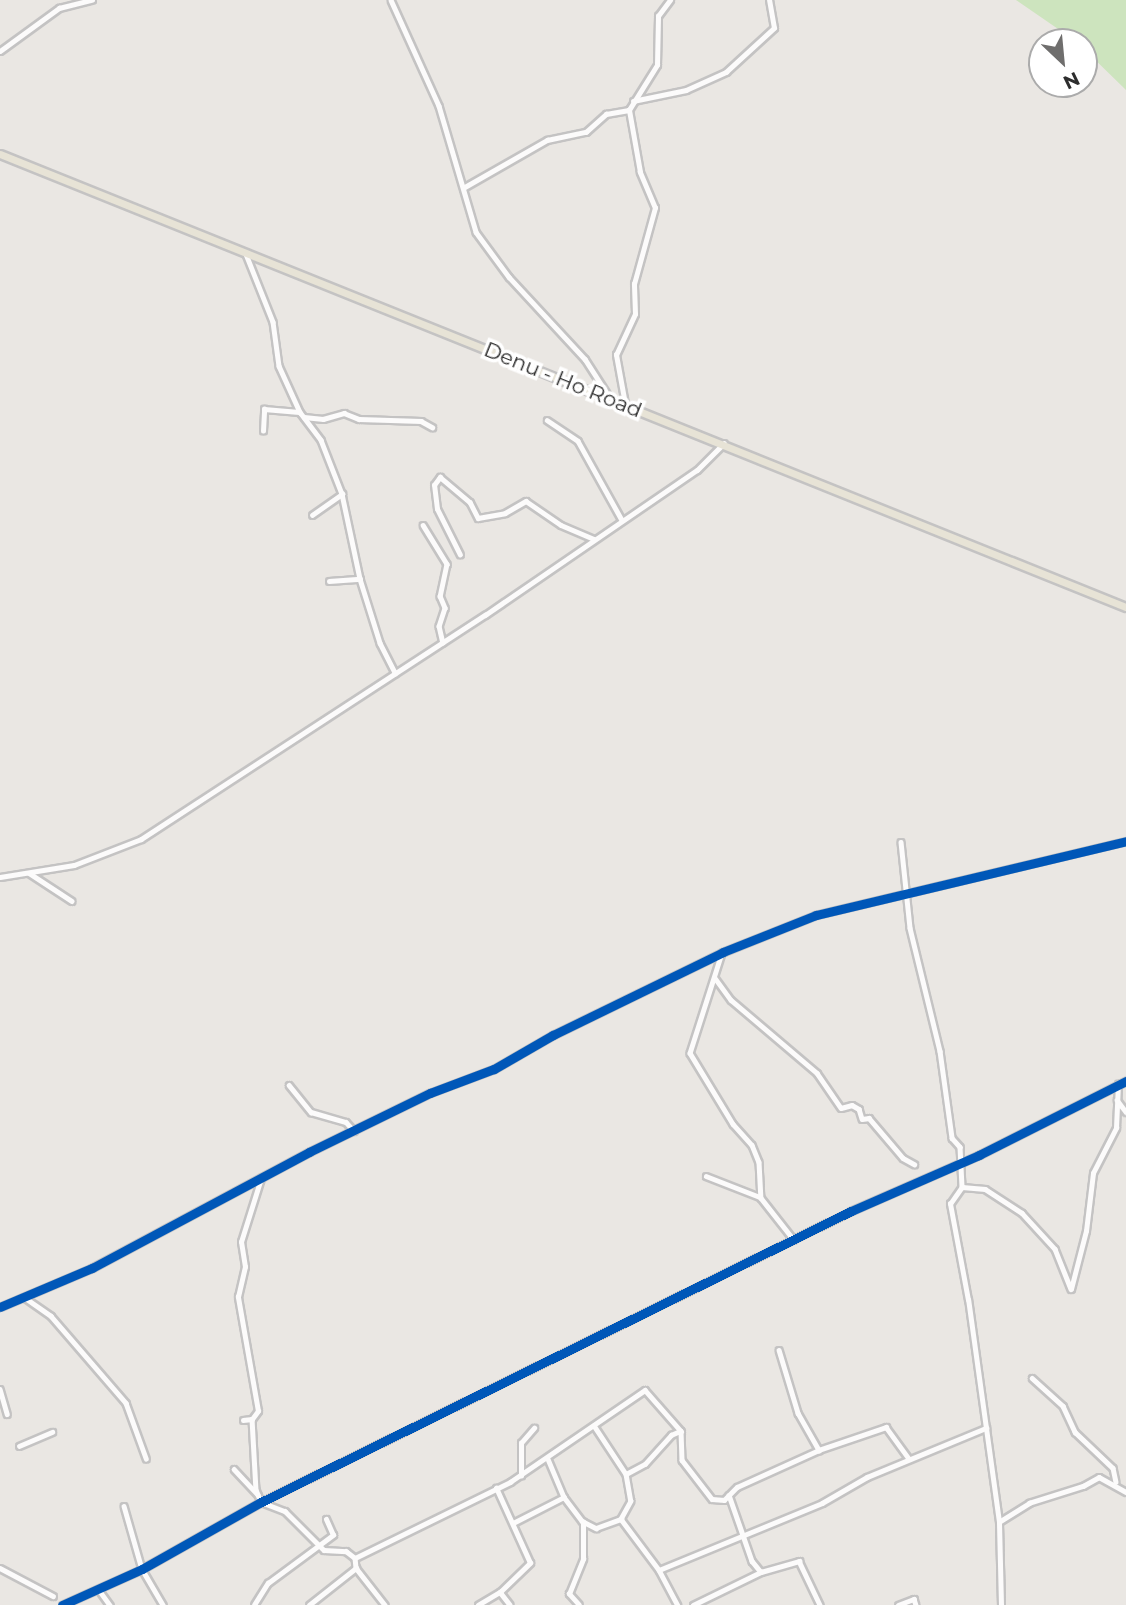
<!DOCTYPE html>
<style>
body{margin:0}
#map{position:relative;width:1126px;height:1605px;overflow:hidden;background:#eae7e3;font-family:Montserrat,sans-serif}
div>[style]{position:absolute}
.green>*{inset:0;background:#cde4be}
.roads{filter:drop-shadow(2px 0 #c4c3c3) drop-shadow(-2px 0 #c4c3c3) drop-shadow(0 2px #c4c3c3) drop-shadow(0 -2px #c4c3c3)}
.minor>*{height:4.5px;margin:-2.25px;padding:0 2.25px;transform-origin:2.25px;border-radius:2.25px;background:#fcfbfb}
.tertiary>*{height:5px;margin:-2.5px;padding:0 2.5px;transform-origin:2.5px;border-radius:2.5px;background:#fcfbfb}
.primary>*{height:7px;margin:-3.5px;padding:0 3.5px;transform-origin:3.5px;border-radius:3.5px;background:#e7e3d6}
.cycleway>*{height:9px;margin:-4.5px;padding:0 4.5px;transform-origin:4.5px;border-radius:4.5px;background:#0057b8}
span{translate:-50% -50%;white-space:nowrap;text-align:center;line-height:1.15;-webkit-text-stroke:7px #fff;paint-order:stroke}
.street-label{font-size:21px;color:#2d2d2d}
.north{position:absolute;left:1028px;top:28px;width:70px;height:70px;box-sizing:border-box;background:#fff;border:2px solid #ababab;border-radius:50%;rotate:154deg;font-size:19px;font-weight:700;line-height:28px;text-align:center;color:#2d2d2d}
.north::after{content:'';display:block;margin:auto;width:24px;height:32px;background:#6f6e6d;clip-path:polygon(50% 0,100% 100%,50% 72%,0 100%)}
</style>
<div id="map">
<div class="green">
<i style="clip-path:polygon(1016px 0,1126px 0,1126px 90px,1084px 49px,1084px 42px,1077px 42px)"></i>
</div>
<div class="roads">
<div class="minor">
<i style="left:391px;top:0;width:116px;rotate:65.6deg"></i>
<i style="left:439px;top:106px;width:131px;rotate:73.6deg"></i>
<i style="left:476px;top:232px;width:56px;rotate:53.7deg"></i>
<i style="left:509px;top:277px;width:112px;rotate:47.2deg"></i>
<i style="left:585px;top:359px;width:46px;rotate:57.3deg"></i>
<i style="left:0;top:51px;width:73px;rotate:-36.1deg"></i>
<i style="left:59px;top:8px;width:34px;rotate:-14deg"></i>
<i style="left:633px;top:101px;width:54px;rotate:-11.7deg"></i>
<i style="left:686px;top:90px;width:44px;rotate:-24.2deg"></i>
<i style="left:726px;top:72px;width:65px;rotate:-42.5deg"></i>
<i style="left:774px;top:28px;width:28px;rotate:-100deg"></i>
<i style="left:463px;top:188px;width:97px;rotate:-29.7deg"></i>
<i style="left:547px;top:140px;width:40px;rotate:-12deg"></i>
<i style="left:586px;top:132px;width:27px;rotate:-42deg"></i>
<i style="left:606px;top:114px;width:23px;rotate:-10deg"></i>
<i style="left:246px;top:254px;width:73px;rotate:68.3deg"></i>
<i style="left:273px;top:322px;width:44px;rotate:82.2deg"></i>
<i style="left:279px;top:366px;width:51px;rotate:65.5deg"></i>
<i style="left:300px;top:412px;width:35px;rotate:53deg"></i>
<i style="left:321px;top:440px;width:58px;rotate:68.7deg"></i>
<i style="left:342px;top:494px;width:87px;rotate:78deg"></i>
<i style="left:360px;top:579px;width:67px;rotate:72.6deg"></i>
<i style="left:380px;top:643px;width:34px;rotate:63deg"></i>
<i style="left:625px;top:404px;width:50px;rotate:-100.4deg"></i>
<i style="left:616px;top:355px;width:45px;rotate:-65.1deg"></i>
<i style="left:635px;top:314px;width:30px;rotate:-92deg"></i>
<i style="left:634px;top:284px;width:79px;rotate:-74.6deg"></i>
<i style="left:655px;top:208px;width:39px;rotate:-113deg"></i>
<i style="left:640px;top:172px;width:63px;rotate:-100.1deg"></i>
<i style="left:629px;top:110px;width:53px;rotate:-58.1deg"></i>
<i style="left:657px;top:65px;width:49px;rotate:-88.8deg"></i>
<i style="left:658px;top:16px;width:20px;rotate:-53deg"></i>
<i style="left:304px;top:417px;width:19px;rotate:6deg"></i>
<i style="left:323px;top:419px;width:22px;rotate:-16deg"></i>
<i style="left:344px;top:413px;width:16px;rotate:22deg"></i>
<i style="left:359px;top:419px;width:62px;rotate:1.8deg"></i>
<i style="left:421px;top:421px;width:13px;rotate:29deg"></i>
<i style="left:547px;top:420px;width:37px;rotate:34deg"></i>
<i style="left:578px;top:441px;width:90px;rotate:60.9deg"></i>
<i style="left:263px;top:431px;width:22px;rotate:-87deg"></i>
<i style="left:264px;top:409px;width:35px;rotate:5deg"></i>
<i style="left:312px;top:515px;width:37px;rotate:-35deg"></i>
<i style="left:423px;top:525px;width:46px;rotate:58.4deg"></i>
<i style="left:447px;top:564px;width:33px;rotate:102deg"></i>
<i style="left:440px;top:596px;width:13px;rotate:67deg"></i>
<i style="left:445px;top:608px;width:19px;rotate:108deg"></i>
<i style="left:439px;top:626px;width:17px;rotate:77deg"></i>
<i style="left:460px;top:555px;width:51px;rotate:-116.6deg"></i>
<i style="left:437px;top:509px;width:24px;rotate:-97deg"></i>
<i style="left:434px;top:485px;width:10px;rotate:-53deg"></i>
<i style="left:440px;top:477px;width:39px;rotate:40deg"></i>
<i style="left:470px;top:502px;width:18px;rotate:63deg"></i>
<i style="left:478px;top:518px;width:27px;rotate:-10deg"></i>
<i style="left:505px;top:513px;width:24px;rotate:-30deg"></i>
<i style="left:526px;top:501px;width:42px;rotate:34.4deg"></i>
<i style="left:561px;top:525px;width:36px;rotate:23deg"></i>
<i style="left:329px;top:581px;width:31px;rotate:-4deg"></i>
<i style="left:901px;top:842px;width:86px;rotate:84deg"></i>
<i style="left:910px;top:928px;width:127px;rotate:76.3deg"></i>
<i style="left:940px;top:1051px;width:88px;rotate:82.1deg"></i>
<i style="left:952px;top:1138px;width:12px;rotate:48deg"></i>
<i style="left:960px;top:1147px;width:40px;rotate:87.1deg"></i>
<i style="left:29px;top:873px;width:51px;rotate:33.1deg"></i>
<i style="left:722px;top:953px;width:105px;rotate:107.7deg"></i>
<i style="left:690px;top:1053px;width:83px;rotate:58.8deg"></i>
<i style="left:733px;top:1124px;width:28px;rotate:48deg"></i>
<i style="left:752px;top:1145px;width:18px;rotate:68deg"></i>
<i style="left:759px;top:1162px;width:36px;rotate:87deg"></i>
<i style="left:761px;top:1198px;width:53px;rotate:51.8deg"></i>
<i style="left:715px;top:978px;width:27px;rotate:54deg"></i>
<i style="left:731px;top:1000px;width:113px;rotate:40.3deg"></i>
<i style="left:817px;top:1073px;width:42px;rotate:55.6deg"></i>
<i style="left:841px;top:1108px;width:11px;rotate:-15deg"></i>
<i style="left:852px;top:1105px;width:8px;rotate:30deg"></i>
<i style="left:859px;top:1109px;width:10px;rotate:73deg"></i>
<i style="left:862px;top:1119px;width:7px;rotate:-8deg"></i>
<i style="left:869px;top:1118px;width:52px;rotate:49.6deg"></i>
<i style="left:903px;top:1158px;width:13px;rotate:29deg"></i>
<i style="left:289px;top:1085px;width:35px;rotate:51deg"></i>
<i style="left:311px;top:1112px;width:36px;rotate:16deg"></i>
<i style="left:346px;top:1122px;width:12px;rotate:48deg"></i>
<i style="left:1117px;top:1100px;width:15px;rotate:53deg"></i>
<i style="left:706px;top:1176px;width:58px;rotate:21.3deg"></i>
<i style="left:24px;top:1297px;width:33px;rotate:35deg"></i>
<i style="left:51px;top:1316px;width:115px;rotate:49.2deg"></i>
<i style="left:126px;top:1403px;width:59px;rotate:70deg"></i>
<i style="left:0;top:1307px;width:100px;rotate:-23deg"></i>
<i style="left:92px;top:1268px;width:246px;rotate:-28.1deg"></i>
<i style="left:309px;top:1152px;width:135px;rotate:-26deg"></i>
<i style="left:430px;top:1093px;width:68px;rotate:-20.6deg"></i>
<i style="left:494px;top:1069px;width:68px;rotate:-30deg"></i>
<i style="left:553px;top:1035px;width:189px;rotate:-26deg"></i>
<i style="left:723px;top:952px;width:100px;rotate:-21.7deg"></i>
<i style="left:816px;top:915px;width:319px;rotate:-13.4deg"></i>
<i style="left:779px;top:1350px;width:66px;rotate:73.2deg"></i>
<i style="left:798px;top:1413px;width:43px;rotate:60.4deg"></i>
<i style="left:1032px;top:1378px;width:42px;rotate:42.1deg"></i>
<i style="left:1063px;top:1406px;width:29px;rotate:65deg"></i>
<i style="left:1075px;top:1432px;width:52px;rotate:43.5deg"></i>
<i style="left:1113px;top:1468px;width:14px;rotate:78deg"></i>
<i style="left:0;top:1389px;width:26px;rotate:74deg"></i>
<i style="left:252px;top:1419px;width:71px;rotate:86.8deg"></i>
<i style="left:256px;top:1490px;width:13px;rotate:67deg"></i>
<i style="left:261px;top:1502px;width:26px;rotate:21deg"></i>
<i style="left:285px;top:1511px;width:55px;rotate:45deg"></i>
<i style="left:324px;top:1550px;width:22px;rotate:3deg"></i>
<i style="left:346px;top:1551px;width:11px;rotate:38deg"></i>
<i style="left:355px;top:1558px;width:10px;rotate:84deg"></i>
<i style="left:356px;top:1568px;width:47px;rotate:51.9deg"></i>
<i style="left:243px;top:1420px;width:9px;rotate:-6deg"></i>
<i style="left:252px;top:1419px;width:10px;rotate:-53deg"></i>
<i style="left:258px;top:1411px;width:116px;rotate:-100deg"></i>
<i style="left:238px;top:1297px;width:31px;rotate:-77deg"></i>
<i style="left:245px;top:1267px;width:25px;rotate:-99deg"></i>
<i style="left:241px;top:1242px;width:67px;rotate:-72.6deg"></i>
<i style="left:595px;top:1427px;width:56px;rotate:56.6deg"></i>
<i style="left:626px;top:1474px;width:27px;rotate:80deg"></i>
<i style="left:631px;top:1501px;width:21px;rotate:119deg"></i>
<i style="left:621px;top:1519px;width:64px;rotate:53.3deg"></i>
<i style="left:659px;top:1570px;width:40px;rotate:62deg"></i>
<i style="left:19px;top:1446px;width:36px;rotate:-23deg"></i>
<i style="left:548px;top:1459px;width:41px;rotate:67.2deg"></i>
<i style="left:564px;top:1497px;width:30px;rotate:53deg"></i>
<i style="left:582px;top:1521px;width:16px;rotate:27deg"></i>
<i style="left:596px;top:1528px;width:27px;rotate:-20deg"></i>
<i style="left:234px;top:1469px;width:35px;rotate:47deg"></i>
<i style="left:626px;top:1474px;width:21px;rotate:-28deg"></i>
<i style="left:645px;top:1464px;width:39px;rotate:-48deg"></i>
<i style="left:671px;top:1435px;width:10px;rotate:-24deg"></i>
<i style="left:521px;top:1476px;width:33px;rotate:-90deg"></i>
<i style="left:521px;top:1443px;width:20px;rotate:-49deg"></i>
<i style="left:729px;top:1495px;width:70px;rotate:70.8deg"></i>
<i style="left:752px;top:1561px;width:14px;rotate:51deg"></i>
<i style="left:124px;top:1506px;width:66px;rotate:74.1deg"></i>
<i style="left:142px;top:1569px;width:42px;rotate:59.7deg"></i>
<i style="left:999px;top:1522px;width:36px;rotate:-32deg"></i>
<i style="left:1029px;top:1503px;width:57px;rotate:-17.5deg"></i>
<i style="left:1083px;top:1486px;width:18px;rotate:-29deg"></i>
<i style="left:1099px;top:1477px;width:31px;rotate:29deg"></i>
<i style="left:513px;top:1523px;width:57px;rotate:-27deg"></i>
<i style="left:355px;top:1558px;width:173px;rotate:-26.1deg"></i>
<i style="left:510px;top:1482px;width:163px;rotate:-34.3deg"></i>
<i style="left:645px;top:1390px;width:55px;rotate:48.7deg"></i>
<i style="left:681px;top:1431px;width:29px;rotate:88deg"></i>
<i style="left:682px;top:1460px;width:49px;rotate:52.4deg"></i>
<i style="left:712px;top:1499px;width:12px;rotate:5deg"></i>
<i style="left:724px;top:1500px;width:18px;rotate:-45deg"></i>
<i style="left:737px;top:1487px;width:90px;rotate:-24.3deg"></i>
<i style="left:819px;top:1450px;width:71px;rotate:-18.9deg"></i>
<i style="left:886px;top:1427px;width:39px;rotate:54deg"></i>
<i style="left:0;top:1568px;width:60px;rotate:27.8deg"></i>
<i style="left:659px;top:1570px;width:176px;rotate:-22.3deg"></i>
<i style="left:822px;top:1503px;width:52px;rotate:-30deg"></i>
<i style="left:867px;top:1477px;width:129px;rotate:-22.4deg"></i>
<i style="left:99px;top:1590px;width:19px;rotate:54deg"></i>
<i style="left:500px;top:1592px;width:16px;rotate:52deg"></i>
<i style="left:62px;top:1605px;width:88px;rotate:-24.2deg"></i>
<i style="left:142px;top:1569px;width:137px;rotate:-29.4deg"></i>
<i style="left:261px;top:1502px;width:658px;rotate:-26.25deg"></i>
<i style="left:851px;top:1211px;width:140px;rotate:-23.6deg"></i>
<i style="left:979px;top:1155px;width:165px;rotate:-26.7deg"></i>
<i style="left:254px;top:1605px;width:26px;rotate:-58deg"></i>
<i style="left:268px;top:1583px;width:81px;rotate:-36.4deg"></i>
<i style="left:333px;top:1535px;width:17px;rotate:-114deg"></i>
<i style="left:309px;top:1605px;width:60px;rotate:-38.2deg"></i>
<i style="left:478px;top:1605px;width:26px;rotate:-31deg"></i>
<i style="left:500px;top:1592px;width:42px;rotate:-44deg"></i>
<i style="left:530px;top:1563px;width:82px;rotate:-114.4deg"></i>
<i style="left:579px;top:1605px;width:15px;rotate:-132deg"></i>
<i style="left:569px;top:1594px;width:38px;rotate:-68deg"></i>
<i style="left:583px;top:1559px;width:37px;rotate:-90deg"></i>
<i style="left:693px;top:1605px;width:76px;rotate:-25.9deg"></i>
<i style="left:761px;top:1572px;width:40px;rotate:-16deg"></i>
<i style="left:799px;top:1561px;width:49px;rotate:64.5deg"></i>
<i style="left:898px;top:1605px;width:17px;rotate:-21deg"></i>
<i style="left:914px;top:1599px;width:6px;rotate:72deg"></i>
<i style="left:1001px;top:1605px;width:83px;rotate:-91.4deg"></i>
<i style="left:999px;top:1522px;width:224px;rotate:-97.9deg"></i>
<i style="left:968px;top:1300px;width:98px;rotate:-100.6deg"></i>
<i style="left:950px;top:1204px;width:21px;rotate:-55deg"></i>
<i style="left:962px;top:1187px;width:23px;rotate:5deg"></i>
<i style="left:985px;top:1189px;width:44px;rotate:33deg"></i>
<i style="left:1022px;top:1213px;width:49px;rotate:47.5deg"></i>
<i style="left:1055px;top:1249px;width:43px;rotate:68.2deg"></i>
<i style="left:1071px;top:1289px;width:60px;rotate:-75.5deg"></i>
<i style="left:1086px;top:1231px;width:58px;rotate:-83.1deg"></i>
<i style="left:1093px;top:1173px;width:51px;rotate:-62.9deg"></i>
<i style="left:1116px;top:1128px;width:44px;rotate:-87.4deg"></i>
</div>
<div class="tertiary">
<i style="left:0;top:877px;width:75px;rotate:-9.2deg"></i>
<i style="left:74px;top:865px;width:72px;rotate:-21.2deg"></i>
<i style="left:141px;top:839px;width:411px;rotate:-33.1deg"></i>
<i style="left:485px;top:615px;width:257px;rotate:-34.4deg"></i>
<i style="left:697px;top:470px;width:38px;rotate:-45deg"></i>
</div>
<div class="primary">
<i style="left:0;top:154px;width:1214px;rotate:21.92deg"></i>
</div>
</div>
<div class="cycleway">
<i style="left:0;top:1307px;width:100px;rotate:-23deg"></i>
<i style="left:92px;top:1268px;width:246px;rotate:-28.1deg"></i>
<i style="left:309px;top:1152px;width:135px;rotate:-26deg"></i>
<i style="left:430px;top:1093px;width:68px;rotate:-20.6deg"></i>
<i style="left:494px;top:1069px;width:68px;rotate:-30deg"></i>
<i style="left:553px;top:1035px;width:189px;rotate:-26deg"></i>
<i style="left:723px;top:952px;width:100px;rotate:-21.7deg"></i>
<i style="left:816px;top:915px;width:319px;rotate:-13.4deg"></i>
<i style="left:62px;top:1605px;width:88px;rotate:-24.2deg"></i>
<i style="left:142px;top:1569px;width:137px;rotate:-29.4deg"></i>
<i style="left:261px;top:1502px;width:658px;rotate:-26.25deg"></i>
<i style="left:851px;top:1211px;width:140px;rotate:-23.6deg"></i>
<i style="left:979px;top:1155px;width:165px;rotate:-26.7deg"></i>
</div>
<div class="street-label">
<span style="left:563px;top:380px;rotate:22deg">Denu - Ho Road</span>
</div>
<div class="north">N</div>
</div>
